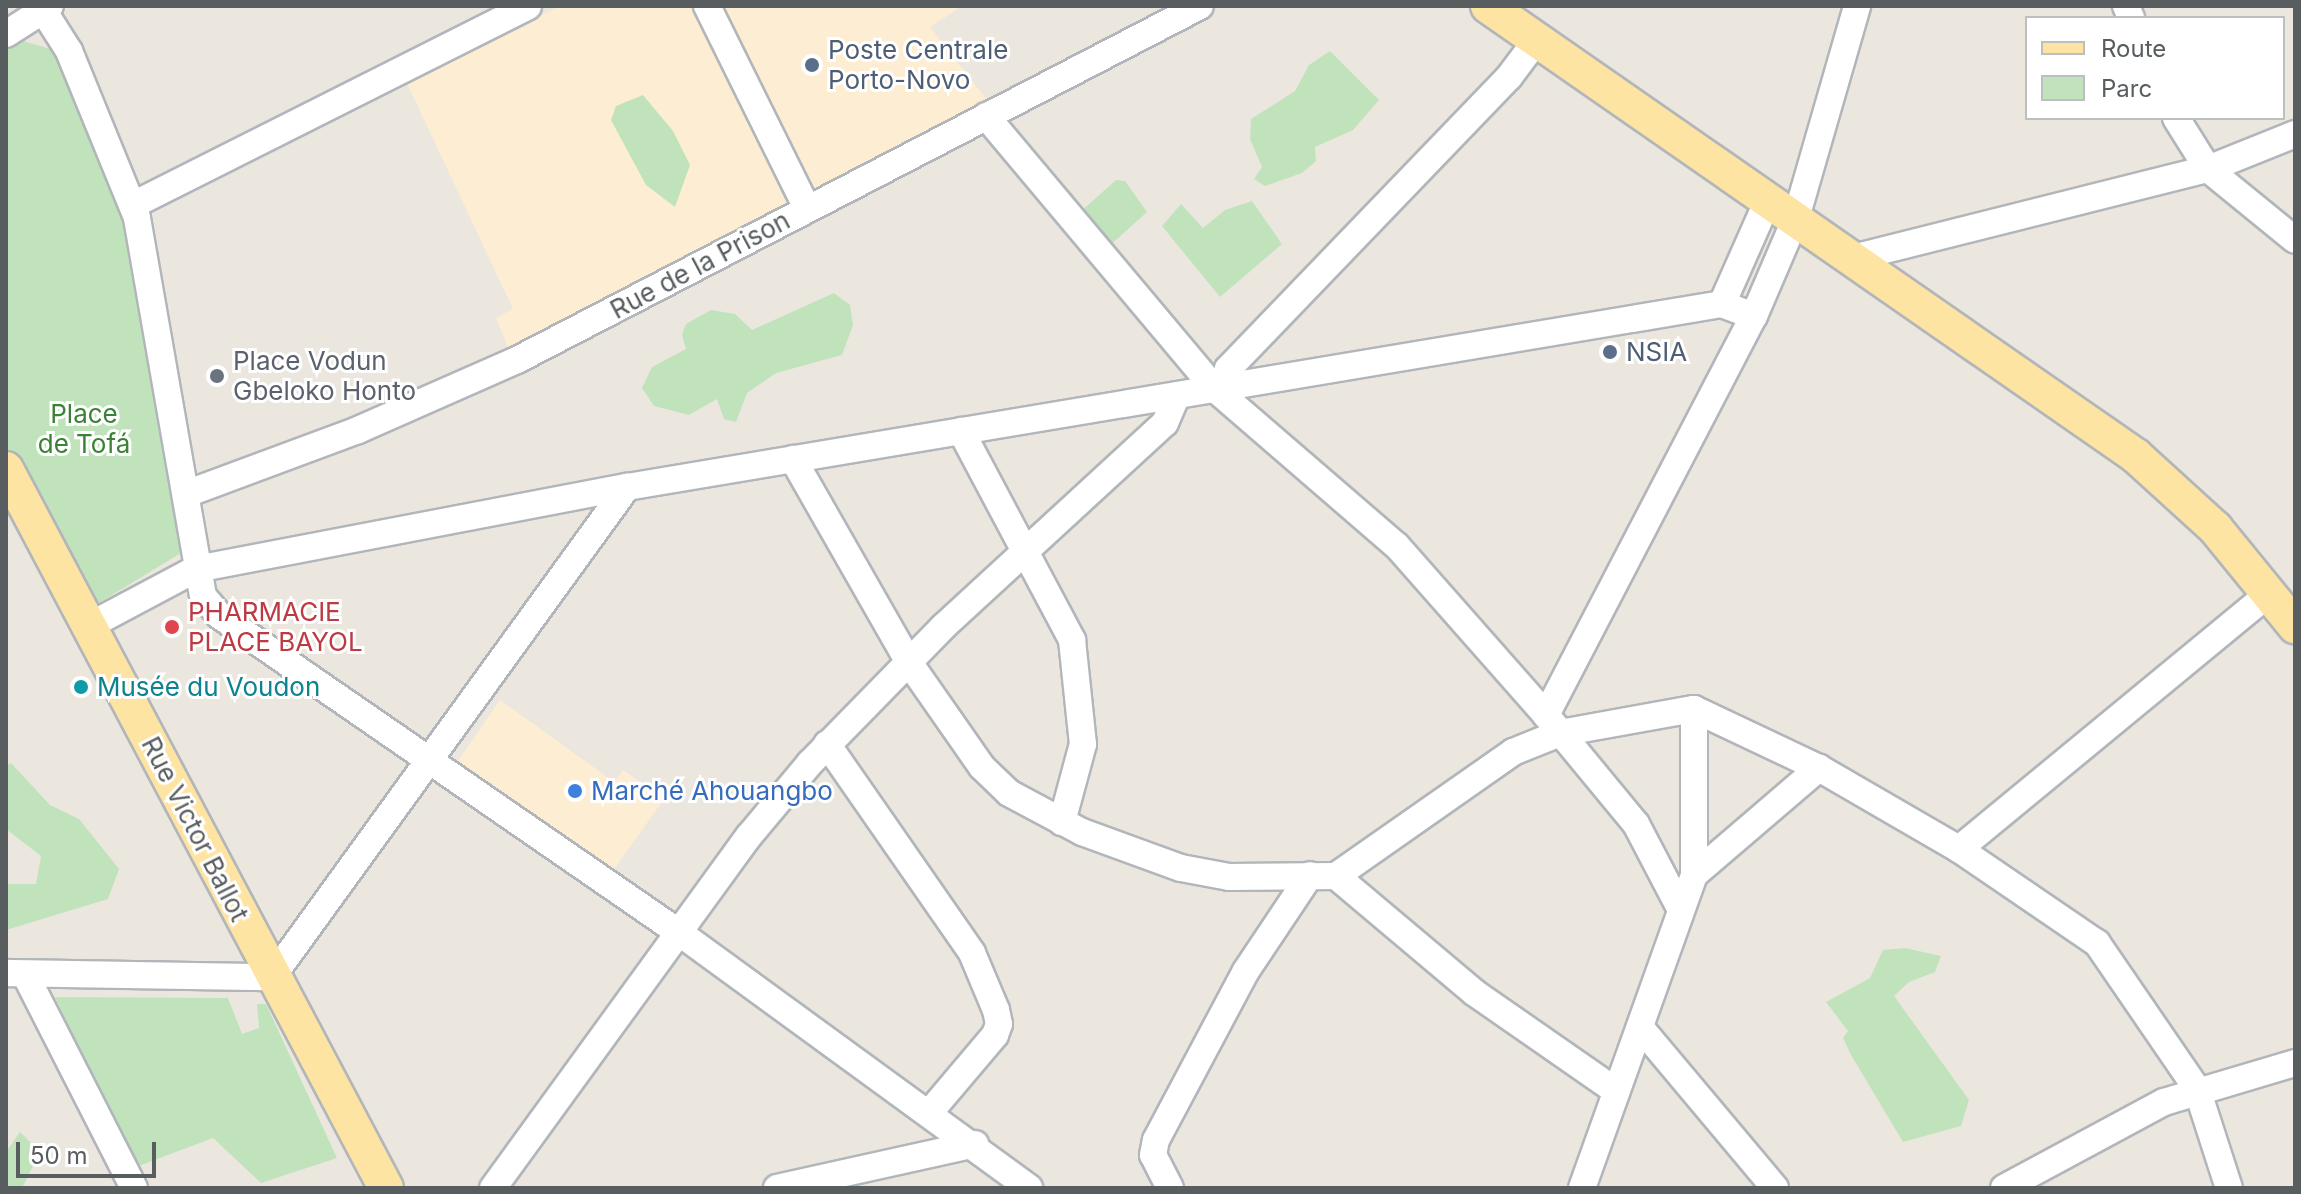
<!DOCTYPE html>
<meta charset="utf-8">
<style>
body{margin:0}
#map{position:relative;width:2301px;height:1194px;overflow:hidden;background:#ebe7df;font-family:Inter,sans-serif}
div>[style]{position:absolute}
.commercial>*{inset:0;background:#fdeed3}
.green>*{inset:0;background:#c0e3bb}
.roads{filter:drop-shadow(2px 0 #b2b6ba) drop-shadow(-2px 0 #b2b6ba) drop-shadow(0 2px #b2b6ba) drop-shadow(0 -2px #b2b6ba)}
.minor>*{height:26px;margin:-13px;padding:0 13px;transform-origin:13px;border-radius:13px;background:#fff}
.major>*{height:34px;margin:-17px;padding:0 17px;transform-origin:17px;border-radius:17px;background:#fee4a2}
.dots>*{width:22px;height:22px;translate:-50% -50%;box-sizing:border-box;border:4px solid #fff;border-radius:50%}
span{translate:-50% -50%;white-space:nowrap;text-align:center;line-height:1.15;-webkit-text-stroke:6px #fff;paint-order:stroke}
.service-label{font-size:26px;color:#4e5e75}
.left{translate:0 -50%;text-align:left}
.street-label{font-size:26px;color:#585d60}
.worship-label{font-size:26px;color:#5b616d}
.park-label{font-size:26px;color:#3a8235}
.health-label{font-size:26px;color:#be3a42}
.culture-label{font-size:26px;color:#0d838f}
.shop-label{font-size:26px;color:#366cbe}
.frame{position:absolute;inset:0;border:8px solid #585d60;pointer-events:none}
.legend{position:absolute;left:2025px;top:16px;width:260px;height:104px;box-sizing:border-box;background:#fff;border:2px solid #bcbebf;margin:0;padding:10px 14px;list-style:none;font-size:24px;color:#585d60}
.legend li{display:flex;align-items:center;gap:16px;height:40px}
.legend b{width:40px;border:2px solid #bcbebf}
.scale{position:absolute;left:16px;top:1142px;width:140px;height:36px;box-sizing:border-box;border:4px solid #585d60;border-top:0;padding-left:10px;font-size:24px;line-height:28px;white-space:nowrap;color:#585d60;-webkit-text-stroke:6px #fff;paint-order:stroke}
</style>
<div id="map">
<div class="commercial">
<i style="clip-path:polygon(560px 6px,695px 6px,795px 203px,510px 352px,496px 318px,513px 309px,405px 79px)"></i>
<i style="clip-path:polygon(717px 6px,962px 6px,930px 27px,990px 104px,811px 196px)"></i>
<i style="clip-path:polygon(500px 700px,614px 782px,623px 770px,664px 799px,612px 872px,458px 761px)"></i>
</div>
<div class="green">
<i style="clip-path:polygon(16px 39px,54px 50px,122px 211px,186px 550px,92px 607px,6px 449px,6px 46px)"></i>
<i style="clip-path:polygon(1330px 51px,1379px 100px,1353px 130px,1315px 147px,1316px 161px,1302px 173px,1265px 186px,1254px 179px,1262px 167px,1250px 139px,1251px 119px,1295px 91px,1309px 65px)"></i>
<i style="clip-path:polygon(643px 95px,673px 131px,690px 165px,675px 207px,646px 185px,611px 120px,616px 106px)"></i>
<i style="clip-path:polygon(1116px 180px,1125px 181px,1147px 212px,1106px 249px,1079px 213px)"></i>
<i style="clip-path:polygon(1252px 201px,1282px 244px,1220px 297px,1162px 226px,1181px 204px,1203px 228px,1225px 210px)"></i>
<i style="clip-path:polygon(834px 293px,850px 305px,853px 325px,842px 355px,776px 373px,747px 393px,736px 422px,724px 419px,717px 399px,689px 415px,654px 406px,642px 388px,652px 367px,686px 349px,682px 335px,686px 324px,711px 310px,735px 314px,752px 330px)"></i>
<i style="clip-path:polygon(11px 763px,50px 805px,79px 819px,119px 869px,108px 899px,6px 930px,6px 884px,36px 884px,41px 856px,6px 829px,6px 766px)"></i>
<i style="clip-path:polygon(1905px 948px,1941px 956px,1935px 972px,1909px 982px,1894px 996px,1969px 1100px,1961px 1126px,1903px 1142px,1851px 1055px,1843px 1038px,1848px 1031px,1826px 1002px,1870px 978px,1883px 950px)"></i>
<i style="clip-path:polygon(55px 997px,228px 998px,242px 1034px,259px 1028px,257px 1004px,266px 1004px,337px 1158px,261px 1183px,213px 1138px,136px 1167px)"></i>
<i style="clip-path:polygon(20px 1132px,40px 1152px,22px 1188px,6px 1188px,6px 1152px)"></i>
</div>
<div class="roads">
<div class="minor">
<i style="left:707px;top:6px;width:225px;rotate:63.7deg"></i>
<i style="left:2126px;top:6px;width:13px;rotate:67deg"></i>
<i style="left:43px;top:10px;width:49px;rotate:57.6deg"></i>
<i style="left:69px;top:51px;width:180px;rotate:67.8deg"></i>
<i style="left:137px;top:218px;width:384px;rotate:80.1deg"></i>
<i style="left:203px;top:596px;width:26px;rotate:50deg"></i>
<i style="left:220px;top:616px;width:560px;rotate:34.6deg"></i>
<i style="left:681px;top:934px;width:431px;rotate:36.1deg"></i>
<i style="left:6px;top:34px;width:52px;rotate:-32.5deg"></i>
<i style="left:986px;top:116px;width:356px;rotate:50deg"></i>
<i style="left:1215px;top:389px;width:240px;rotate:40.8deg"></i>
<i style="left:1397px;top:546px;width:225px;rotate:48.6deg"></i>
<i style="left:1546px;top:715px;width:141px;rotate:50.5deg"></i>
<i style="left:1636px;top:824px;width:97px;rotate:62.4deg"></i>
<i style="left:2176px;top:118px;width:60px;rotate:57.9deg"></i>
<i style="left:2208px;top:169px;width:112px;rotate:39.2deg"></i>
<i style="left:133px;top:205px;width:442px;rotate:-26.7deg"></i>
<i style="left:1853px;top:258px;width:366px;rotate:-14.1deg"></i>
<i style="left:2208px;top:169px;width:94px;rotate:-21.9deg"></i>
<i style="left:1722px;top:304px;width:114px;rotate:-66.1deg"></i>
<i style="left:1226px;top:387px;width:18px;rotate:-84deg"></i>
<i style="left:1228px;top:369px;width:405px;rotate:-46.1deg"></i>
<i style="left:1509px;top:77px;width:45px;rotate:-53.1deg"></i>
<i style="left:961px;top:431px;width:237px;rotate:62deg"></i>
<i style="left:1072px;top:640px;width:105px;rotate:84deg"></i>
<i style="left:1083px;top:744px;width:81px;rotate:105.1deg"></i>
<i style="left:793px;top:459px;width:232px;rotate:60.3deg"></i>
<i style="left:908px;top:661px;width:129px;rotate:55.1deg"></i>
<i style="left:982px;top:767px;width:37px;rotate:44deg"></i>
<i style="left:1009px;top:793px;width:83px;rotate:28.1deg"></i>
<i style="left:1082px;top:832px;width:105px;rotate:20deg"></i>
<i style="left:1181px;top:868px;width:49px;rotate:10.6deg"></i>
<i style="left:1229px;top:877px;width:107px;rotate:-0.5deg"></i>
<i style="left:1336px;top:876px;width:182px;rotate:40.1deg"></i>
<i style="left:1475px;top:993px;width:172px;rotate:34.8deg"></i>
<i style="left:186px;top:494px;width:184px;rotate:-20.4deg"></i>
<i style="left:358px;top:430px;width:174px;rotate:-23.8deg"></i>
<i style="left:517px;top:360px;width:769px;rotate:-27.4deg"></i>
<i style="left:89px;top:626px;width:121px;rotate:-28deg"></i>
<i style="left:196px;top:569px;width:439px;rotate:-10.8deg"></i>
<i style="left:627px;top:487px;width:1110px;rotate:-9.49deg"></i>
<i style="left:1722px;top:304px;width:34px;rotate:21deg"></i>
<i style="left:1546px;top:715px;width:450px;rotate:-62.5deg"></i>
<i style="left:1754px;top:316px;width:107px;rotate:-66.8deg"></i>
<i style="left:1796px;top:218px;width:221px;rotate:-73.9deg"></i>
<i style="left:827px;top:744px;width:254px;rotate:55.2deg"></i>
<i style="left:972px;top:953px;width:62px;rotate:67.2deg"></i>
<i style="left:996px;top:1010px;width:14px;rotate:78deg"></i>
<i style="left:999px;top:1024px;width:12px;rotate:110deg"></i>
<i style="left:995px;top:1035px;width:101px;rotate:130.2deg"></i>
<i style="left:1959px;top:849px;width:404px;rotate:-39.5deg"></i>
<i style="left:1694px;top:875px;width:165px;rotate:-40.6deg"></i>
<i style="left:1336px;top:876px;width:216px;rotate:-35deg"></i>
<i style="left:1513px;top:752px;width:51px;rotate:-22deg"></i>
<i style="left:1560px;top:733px;width:136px;rotate:-10.2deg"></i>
<i style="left:1694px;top:709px;width:138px;rotate:25.3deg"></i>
<i style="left:1819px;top:768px;width:162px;rotate:30.1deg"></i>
<i style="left:1959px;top:849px;width:167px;rotate:34.3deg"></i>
<i style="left:2097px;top:943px;width:177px;rotate:55.6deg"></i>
<i style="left:2197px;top:1089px;width:104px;rotate:72.1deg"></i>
<i style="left:6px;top:973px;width:266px;rotate:0.9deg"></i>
<i style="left:272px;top:977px;width:605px;rotate:-54.08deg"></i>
<i style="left:25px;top:974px;width:240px;rotate:63deg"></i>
<i style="left:1640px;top:1027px;width:210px;rotate:50deg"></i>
<i style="left:493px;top:1188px;width:435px;rotate:-54deg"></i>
<i style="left:749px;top:836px;width:95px;rotate:-50.1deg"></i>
<i style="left:810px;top:763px;width:190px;rotate:-45.6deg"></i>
<i style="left:943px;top:627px;width:301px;rotate:-42.6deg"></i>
<i style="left:1165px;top:423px;width:30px;rotate:-67deg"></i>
<i style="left:777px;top:1188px;width:203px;rotate:-12.5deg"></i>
<i style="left:1170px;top:1188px;width:37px;rotate:-117deg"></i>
<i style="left:1153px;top:1155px;width:15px;rotate:-79deg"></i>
<i style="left:1156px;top:1140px;width:191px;rotate:-62deg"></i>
<i style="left:1246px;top:971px;width:115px;rotate:-56.3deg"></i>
<i style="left:1582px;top:1188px;width:332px;rotate:-70.3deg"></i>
<i style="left:1694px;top:875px;width:166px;rotate:-90deg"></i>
<i style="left:2004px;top:1188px;width:182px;rotate:-28.3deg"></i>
<i style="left:2164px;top:1102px;width:137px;rotate:-16.6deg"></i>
</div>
<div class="major">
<i style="left:1488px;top:6px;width:789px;rotate:34.78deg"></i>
<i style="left:2136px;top:456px;width:107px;rotate:42.3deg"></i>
<i style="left:2215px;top:528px;width:127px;rotate:50.8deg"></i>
<i style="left:6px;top:469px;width:813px;rotate:62.14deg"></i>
</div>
</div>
<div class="dots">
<i style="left:812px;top:65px;background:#5c6f8a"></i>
<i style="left:1610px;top:352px;background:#5c6f8a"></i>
<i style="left:217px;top:376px;background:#6b7280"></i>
<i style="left:172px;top:627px;background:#e0444e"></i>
<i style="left:81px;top:687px;background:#0f9aa8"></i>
<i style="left:575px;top:791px;background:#3f7fe0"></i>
</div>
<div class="service-label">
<span class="left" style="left:828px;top:65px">Poste Centrale<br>Porto-Novo</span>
<span class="left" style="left:1626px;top:352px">NSIA</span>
</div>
<div class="street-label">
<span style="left:700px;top:265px;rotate:-28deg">Rue de la Prison</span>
<span style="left:195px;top:829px;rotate:63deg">Rue Victor Ballot</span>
</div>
<div class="worship-label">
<span class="left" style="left:233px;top:376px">Place Vodun<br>Gbeloko Honto</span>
</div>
<div class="park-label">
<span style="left:84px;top:429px">Place<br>de Tofá</span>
</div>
<div class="health-label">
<span class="left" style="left:188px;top:627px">PHARMACIE<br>PLACE BAYOL</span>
</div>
<div class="culture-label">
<span class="left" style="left:97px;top:687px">Musée du Voudon</span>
</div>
<div class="shop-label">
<span class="left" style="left:591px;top:791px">Marché Ahouangbo</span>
</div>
<div class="frame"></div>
<ul class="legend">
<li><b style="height:10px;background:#fee4a2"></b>Route</li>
<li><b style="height:22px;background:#c0e3bb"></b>Parc</li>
</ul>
<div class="scale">50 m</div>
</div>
